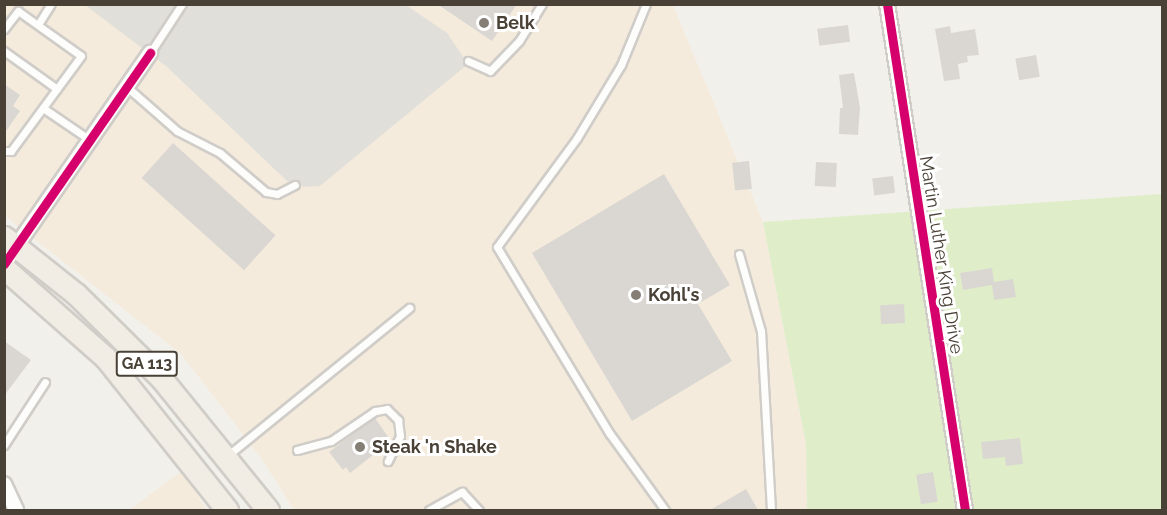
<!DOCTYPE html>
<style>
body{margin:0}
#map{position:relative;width:1167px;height:515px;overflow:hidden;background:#f2f0eb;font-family:Raleway,sans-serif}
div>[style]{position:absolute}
.commercial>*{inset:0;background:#f5ebdd}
.green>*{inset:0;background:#dfeec9}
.parking>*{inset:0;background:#e1dfda}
.building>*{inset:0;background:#dad7d2;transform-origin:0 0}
.roads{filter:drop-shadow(2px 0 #d0cdc8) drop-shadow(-2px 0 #d0cdc8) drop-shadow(0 2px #d0cdc8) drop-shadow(0 -2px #d0cdc8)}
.lane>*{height:7px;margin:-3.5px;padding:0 3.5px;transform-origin:3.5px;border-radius:3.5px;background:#fdfdfc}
.street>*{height:14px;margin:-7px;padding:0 7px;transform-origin:7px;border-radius:7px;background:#fdfdfc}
.primary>*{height:21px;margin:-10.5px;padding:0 10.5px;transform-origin:10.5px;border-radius:10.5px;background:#f1ede4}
.cycleway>*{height:9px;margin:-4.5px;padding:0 4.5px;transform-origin:4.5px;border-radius:4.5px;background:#d6006c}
.dots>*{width:16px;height:16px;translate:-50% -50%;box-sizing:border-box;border:3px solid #fff;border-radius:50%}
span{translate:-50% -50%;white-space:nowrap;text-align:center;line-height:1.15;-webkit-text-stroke:6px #fff;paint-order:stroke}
.shield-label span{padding:2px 4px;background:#fff;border:2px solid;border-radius:4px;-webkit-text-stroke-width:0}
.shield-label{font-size:16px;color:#494136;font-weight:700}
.poi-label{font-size:18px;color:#494136;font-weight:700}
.left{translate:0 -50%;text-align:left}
.street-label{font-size:18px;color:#494136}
.frame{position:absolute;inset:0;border:6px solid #494136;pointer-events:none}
</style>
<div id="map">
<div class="commercial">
<i style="clip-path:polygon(5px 5px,673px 5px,763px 222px,806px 444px,807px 510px,294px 510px,261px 458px,181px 354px,5px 216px)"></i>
<i style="clip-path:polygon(182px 471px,207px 510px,129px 510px)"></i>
</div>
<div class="green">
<i style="clip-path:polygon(1162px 194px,1162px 510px,807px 510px,806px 444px,763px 222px)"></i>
</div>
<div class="parking">
<i style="clip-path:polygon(85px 5px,406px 5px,447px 33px,468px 64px,320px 186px,304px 187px,287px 181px,167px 67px)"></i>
</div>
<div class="building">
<i style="clip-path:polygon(437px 4px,517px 4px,492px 41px)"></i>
<i style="left:848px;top:25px;width:17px;height:31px;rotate:83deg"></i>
<i style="clip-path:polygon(950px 26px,951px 33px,975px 29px,979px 55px,967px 56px,968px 62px,958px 64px,960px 79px,944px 81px,935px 29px)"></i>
<i style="left:1036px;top:55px;width:22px;height:21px;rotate:80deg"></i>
<i style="clip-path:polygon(854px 73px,860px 108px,858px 135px,839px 134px,840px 108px,843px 108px,839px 75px)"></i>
<i style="clip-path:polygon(4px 84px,20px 95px,13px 106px,20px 111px,4px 134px)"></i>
<i style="left:173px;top:143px;width:138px;height:47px;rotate:42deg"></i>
<i style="left:749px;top:161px;width:28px;height:17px;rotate:84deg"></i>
<i style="left:816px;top:162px;width:21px;height:24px;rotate:3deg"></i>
<i style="clip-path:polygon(664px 174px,730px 285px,698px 304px,732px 361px,632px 421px,532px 253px)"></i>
<i style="left:893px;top:176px;width:17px;height:21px;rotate:83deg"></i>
<i style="clip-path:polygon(992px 268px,994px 282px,1013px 279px,1016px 297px,994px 300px,992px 285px,963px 290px,960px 273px)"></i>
<i style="left:904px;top:304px;width:19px;height:24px;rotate:87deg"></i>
<i style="clip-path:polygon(4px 341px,31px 360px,4px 396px)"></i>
<i style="clip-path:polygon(375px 418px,391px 441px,350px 473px,346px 467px,343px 470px,329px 452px)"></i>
<i style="clip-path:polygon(1020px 438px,1023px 464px,1006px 466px,1005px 457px,983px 459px,981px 442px)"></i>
<i style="left:933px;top:472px;width:30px;height:17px;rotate:81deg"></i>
<i style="clip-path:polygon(746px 489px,758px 510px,710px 510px)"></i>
</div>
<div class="roads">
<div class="lane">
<i style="left:646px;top:4px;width:66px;rotate:112.3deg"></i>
<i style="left:621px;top:65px;width:85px;rotate:121.1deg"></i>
<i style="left:577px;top:138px;width:135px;rotate:126.3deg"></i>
<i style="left:497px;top:247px;width:218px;rotate:58.9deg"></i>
<i style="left:610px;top:434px;width:94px;rotate:54.1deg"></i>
<i style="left:39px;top:23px;width:22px;rotate:-58deg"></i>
<i style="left:4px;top:29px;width:23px;rotate:-52deg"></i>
<i style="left:18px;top:11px;width:77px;rotate:35.5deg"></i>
<i style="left:81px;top:56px;width:118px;rotate:126.4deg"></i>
<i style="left:11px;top:151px;width:7px;rotate:180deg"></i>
<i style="left:4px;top:51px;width:65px;rotate:35.6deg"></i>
<i style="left:150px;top:53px;width:59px;rotate:-56.9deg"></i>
<i style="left:468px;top:61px;width:24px;rotate:24deg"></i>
<i style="left:490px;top:71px;width:42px;rotate:-46deg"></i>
<i style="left:519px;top:41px;width:44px;rotate:-58.1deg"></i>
<i style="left:127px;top:87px;width:67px;rotate:41.3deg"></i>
<i style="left:177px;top:131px;width:48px;rotate:27.1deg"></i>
<i style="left:220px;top:153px;width:60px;rotate:40.3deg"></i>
<i style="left:266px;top:192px;width:11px;rotate:10deg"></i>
<i style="left:277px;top:194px;width:20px;rotate:-27deg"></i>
<i style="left:43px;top:108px;width:57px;rotate:34.2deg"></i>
<i style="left:739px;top:254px;width:80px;rotate:74.1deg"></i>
<i style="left:761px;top:331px;width:179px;rotate:86.8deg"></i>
<i style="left:4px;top:445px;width:75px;rotate:-56.9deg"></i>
<i style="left:297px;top:450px;width:35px;rotate:-15deg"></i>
<i style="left:331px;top:441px;width:53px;rotate:-34.3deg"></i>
<i style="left:375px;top:411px;width:12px;rotate:-9deg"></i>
<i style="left:387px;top:409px;width:16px;rotate:45deg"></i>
<i style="left:398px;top:420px;width:16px;rotate:83deg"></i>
<i style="left:400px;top:436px;width:28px;rotate:116deg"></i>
<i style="left:227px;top:456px;width:235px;rotate:-39.1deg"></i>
<i style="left:429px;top:510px;width:38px;rotate:-29deg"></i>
<i style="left:462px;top:492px;width:25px;rotate:47deg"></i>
</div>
<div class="street">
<i style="left:887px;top:4px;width:512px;rotate:81.24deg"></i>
<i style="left:4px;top:264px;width:257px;rotate:-55.3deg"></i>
<i style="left:4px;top:484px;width:29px;rotate:65deg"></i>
</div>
<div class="primary">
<i style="left:4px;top:237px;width:92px;rotate:38.4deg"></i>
<i style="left:76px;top:294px;width:120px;rotate:44.7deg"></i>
<i style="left:161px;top:378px;width:170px;rotate:51deg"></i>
<i style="left:4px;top:268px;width:135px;rotate:41.4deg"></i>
<i style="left:105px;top:357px;width:196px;rotate:51.4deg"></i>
</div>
</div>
<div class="cycleway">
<i style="left:887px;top:4px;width:512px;rotate:81.24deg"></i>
<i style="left:4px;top:264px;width:257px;rotate:-55.3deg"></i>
</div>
<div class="dots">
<i style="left:484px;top:23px;background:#847e75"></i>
<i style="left:636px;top:295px;background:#847e75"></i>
<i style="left:360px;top:447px;background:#847e75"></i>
</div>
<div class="shield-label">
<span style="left:147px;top:364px">GA 113</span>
</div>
<div class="poi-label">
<span class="left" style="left:496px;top:23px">Belk</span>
<span class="left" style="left:648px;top:295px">Kohl's</span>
<span class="left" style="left:372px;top:447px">Steak 'n Shake</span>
</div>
<div class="street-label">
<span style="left:941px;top:255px;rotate:81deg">Martin Luther King Drive</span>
</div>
<div class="frame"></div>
</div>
